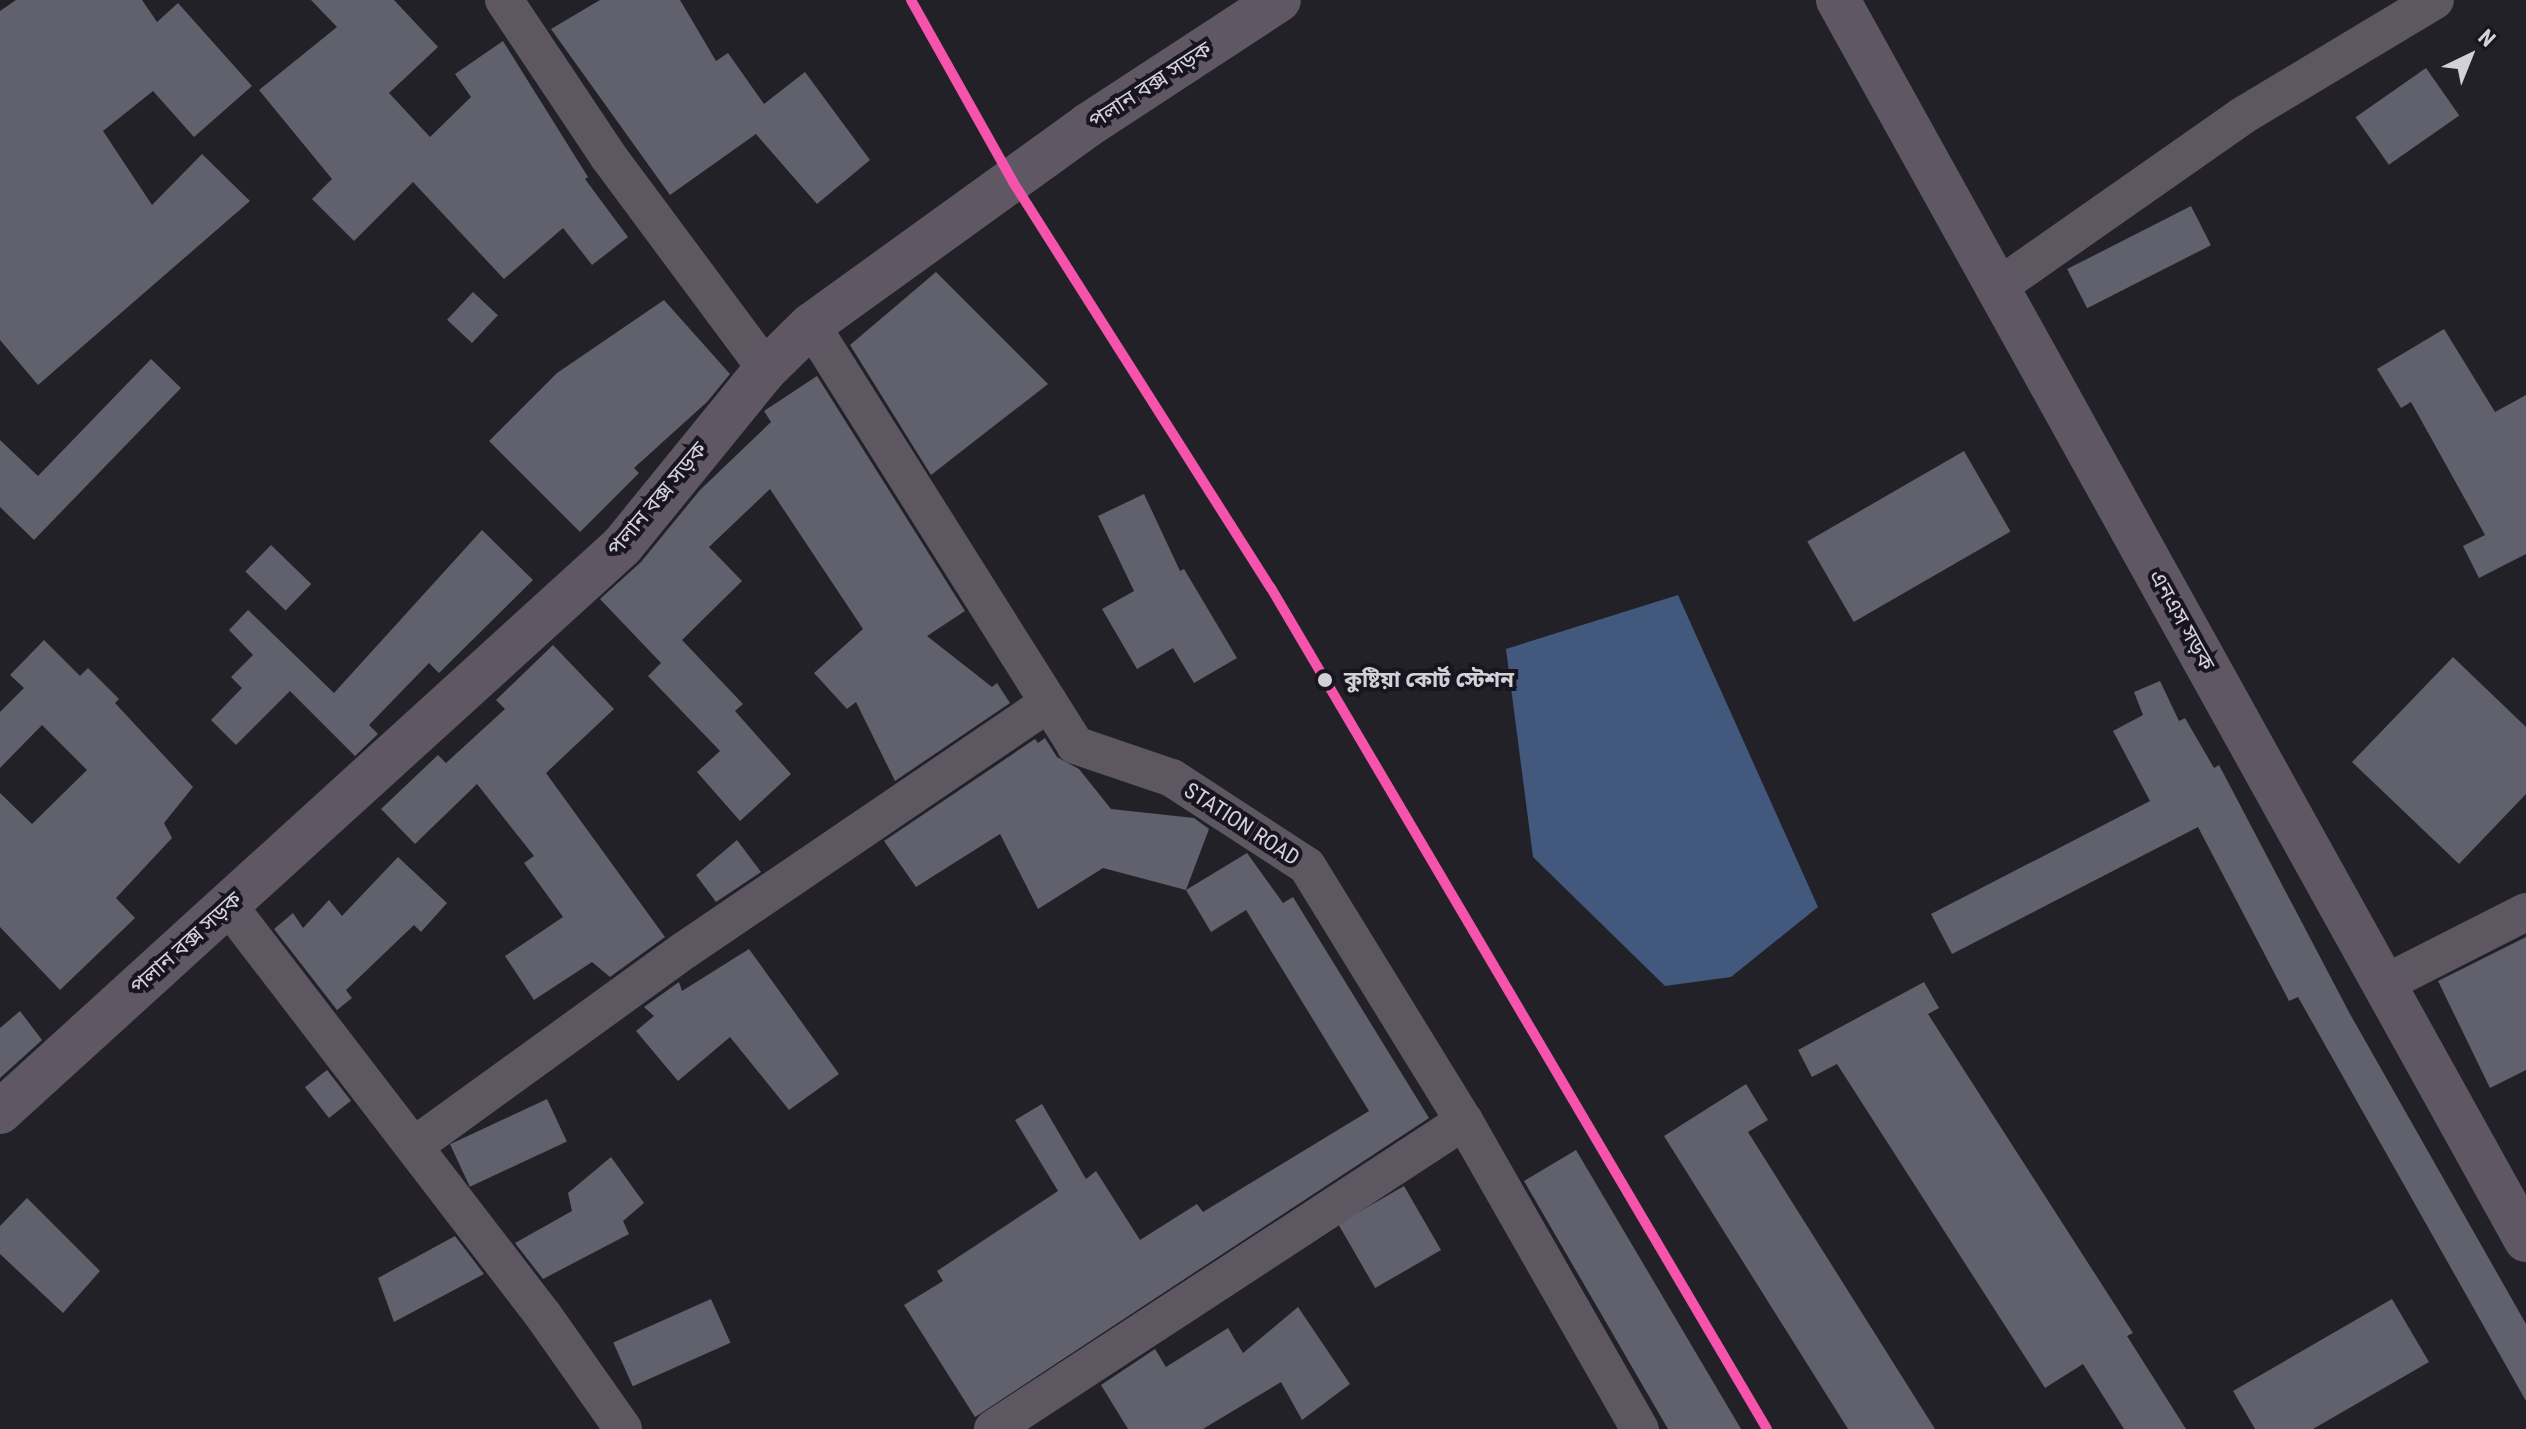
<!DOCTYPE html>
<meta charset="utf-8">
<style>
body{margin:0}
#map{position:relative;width:2526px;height:1429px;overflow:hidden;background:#222127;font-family:"Roboto Condensed","Noto Sans Bengali",sans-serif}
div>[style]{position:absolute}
.water>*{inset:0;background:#42587d}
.building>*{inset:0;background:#60616c;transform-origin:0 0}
.minor>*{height:38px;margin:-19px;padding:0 19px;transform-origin:19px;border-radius:19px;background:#5d5761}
.secondary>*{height:44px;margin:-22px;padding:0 22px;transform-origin:22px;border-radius:22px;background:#5f5864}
.rail-1>*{height:10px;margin:-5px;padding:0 5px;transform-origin:5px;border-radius:5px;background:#f653ac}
.dots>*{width:22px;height:22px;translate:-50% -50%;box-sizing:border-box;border:4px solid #181520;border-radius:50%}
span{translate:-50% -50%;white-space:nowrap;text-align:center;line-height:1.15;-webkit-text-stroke:8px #181520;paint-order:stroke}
.street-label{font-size:22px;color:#d3d1d8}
.stop-label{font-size:22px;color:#d3d1d8;font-weight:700}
.left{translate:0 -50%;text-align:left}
.north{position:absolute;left:2430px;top:16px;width:80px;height:80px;-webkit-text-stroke:6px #181520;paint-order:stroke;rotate:43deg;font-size:22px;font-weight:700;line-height:32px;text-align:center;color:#d3d1d8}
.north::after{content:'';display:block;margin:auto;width:28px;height:36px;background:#d3d1d8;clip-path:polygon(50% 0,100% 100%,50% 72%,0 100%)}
</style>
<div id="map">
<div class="water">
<i style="clip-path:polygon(1678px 595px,1818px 907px,1731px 977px,1665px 986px,1533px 857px,1506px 649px)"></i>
</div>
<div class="building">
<i style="clip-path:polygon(16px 0,142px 0,157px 22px,178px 3px,252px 86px,194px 137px,153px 91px,103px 131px,152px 205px,202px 154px,250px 201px,38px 385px,0 340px,0 11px)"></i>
<i style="clip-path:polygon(311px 0,394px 0,438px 47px,389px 93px,430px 137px,471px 97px,455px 74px,503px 41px,588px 177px,585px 179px,628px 237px,592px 265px,563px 228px,504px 279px,413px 182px,354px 241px,312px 199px,332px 179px,259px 90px,337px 27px)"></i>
<i style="clip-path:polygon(600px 0,680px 0,716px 61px,728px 53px,764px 104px,805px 72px,870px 160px,817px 204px,756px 134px,670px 195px,551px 29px)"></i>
<i style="left:2426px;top:68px;width:58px;height:86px;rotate:55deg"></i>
<i style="left:2191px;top:206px;width:44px;height:139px;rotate:63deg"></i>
<i style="clip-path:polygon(936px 272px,1048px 384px,931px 475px,850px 345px)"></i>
<i style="left:473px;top:292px;width:34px;height:38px;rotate:43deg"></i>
<i style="clip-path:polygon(664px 300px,730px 374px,707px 402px,634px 468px,639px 473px,580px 532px,489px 441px,557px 373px)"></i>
<i style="clip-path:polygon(2444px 329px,2495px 412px,2526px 395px,2526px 554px,2479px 578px,2463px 546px,2485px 535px,2411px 402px,2401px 408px,2377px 369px)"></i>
<i style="clip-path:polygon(151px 359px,181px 388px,34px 540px,0 507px,0 440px,38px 476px)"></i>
<i style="clip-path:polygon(817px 376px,965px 611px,927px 636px,992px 687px,997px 683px,1010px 703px,895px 781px,856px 702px,847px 709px,814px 673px,863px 629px,770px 489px,709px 547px,742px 581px,682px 640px,743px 704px,735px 711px,791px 774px,740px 821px,697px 772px,720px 751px,648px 676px,661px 663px,600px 599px,641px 562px,700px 490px,771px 422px,764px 411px)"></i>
<i style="left:1964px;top:451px;width:93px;height:181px;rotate:60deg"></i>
<i style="clip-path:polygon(1144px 494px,1180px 571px,1184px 569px,1237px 658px,1194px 683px,1173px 648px,1137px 669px,1102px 609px,1134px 591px,1098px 516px)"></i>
<i style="clip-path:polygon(482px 530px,533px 580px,439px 673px,429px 663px,369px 725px,378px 734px,355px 756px,290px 691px,236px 745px,211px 720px,242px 688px,231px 677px,253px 655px,229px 630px,248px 610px,334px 693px)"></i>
<i style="left:271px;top:545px;width:56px;height:37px;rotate:44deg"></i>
<i style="clip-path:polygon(44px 640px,80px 676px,88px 668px,119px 699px,115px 703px,193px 787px,164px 823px,172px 838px,116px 898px,135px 918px,60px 990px,0 927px,0 793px,32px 824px,87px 770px,42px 725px,0 768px,0 712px,24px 688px,10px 675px)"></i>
<i style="clip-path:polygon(553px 645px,614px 709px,546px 773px,665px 937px,610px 977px,592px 962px,534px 1000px,505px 956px,563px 917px,524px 863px,534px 856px,477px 784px,415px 844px,381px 809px,438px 755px,446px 763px,505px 709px,496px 700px)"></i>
<i style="clip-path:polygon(2453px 657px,2526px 727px,2526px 794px,2459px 864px,2352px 762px)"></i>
<i style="clip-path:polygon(2160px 681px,2179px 721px,2185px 718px,2214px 768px,2219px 765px,2350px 1014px,2526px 1324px,2526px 1401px,2298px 997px,2289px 1001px,2198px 827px,1952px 954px,1931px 914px,2150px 801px,2113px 731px,2143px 715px,2134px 692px)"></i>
<i style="clip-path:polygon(1045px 738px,1057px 757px,1079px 769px,1111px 809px,1194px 818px,1209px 829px,1186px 890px,1103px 868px,1038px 909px,1000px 834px,916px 887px,884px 841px,1035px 739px,1038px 743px)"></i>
<i style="clip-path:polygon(737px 840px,761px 872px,716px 902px,696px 875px)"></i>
<i style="clip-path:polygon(1247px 853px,1283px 903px,1293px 897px,1429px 1118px,975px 1417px,904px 1305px,943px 1281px,937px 1271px,1058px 1191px,1015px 1120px,1042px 1104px,1086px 1179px,1096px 1171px,1140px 1240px,1197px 1204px,1203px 1212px,1369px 1111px,1246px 910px,1211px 932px,1186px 890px)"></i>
<i style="clip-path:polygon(398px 857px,447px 903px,421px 932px,414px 925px,346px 990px,352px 998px,337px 1010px,274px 929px,293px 913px,303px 928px,329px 900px,342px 916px)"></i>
<i style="clip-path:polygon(2526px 937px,2526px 1070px,2490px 1088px,2438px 981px)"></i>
<i style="clip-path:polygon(749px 949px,839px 1074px,789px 1110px,730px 1037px,678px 1081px,636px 1031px,654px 1016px,644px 1007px,679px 982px,682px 991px)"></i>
<i style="clip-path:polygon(1924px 982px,1939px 1008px,1928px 1014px,2133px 1333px,2127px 1336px,2186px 1429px,2124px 1429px,2083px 1364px,2045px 1388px,1837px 1064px,1812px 1077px,1798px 1050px)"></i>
<i style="clip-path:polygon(20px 1011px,42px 1040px,0 1078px,0 1028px)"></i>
<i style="left:327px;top:1070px;width:39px;height:28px;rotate:52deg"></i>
<i style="clip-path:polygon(1746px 1084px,1768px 1120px,1748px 1132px,1935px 1429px,1848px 1429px,1664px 1136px)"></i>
<i style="left:547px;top:1099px;width:47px;height:107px;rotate:65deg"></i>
<i style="clip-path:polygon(1576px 1150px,1741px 1429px,1668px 1429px,1524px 1181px)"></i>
<i style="clip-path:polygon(611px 1157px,644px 1203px,623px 1221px,629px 1234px,543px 1279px,515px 1243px,572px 1211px,568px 1193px)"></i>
<i style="left:1404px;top:1186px;width:74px;height:76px;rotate:60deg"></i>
<i style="clip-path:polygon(27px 1198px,100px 1271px,63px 1313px,0 1254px,0 1226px)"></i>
<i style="clip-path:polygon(455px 1236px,484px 1274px,394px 1322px,378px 1278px)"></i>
<i style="left:711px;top:1299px;width:48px;height:107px;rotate:66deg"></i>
<i style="clip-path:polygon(2392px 1299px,2429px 1362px,2313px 1429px,2255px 1429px,2233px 1391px)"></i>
<i style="clip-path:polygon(1298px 1307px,1350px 1384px,1302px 1420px,1281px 1382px,1203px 1429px,1128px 1429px,1101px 1385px,1155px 1349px,1166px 1367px,1228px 1328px,1243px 1353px)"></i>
</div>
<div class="minor">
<i style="left:504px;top:0;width:187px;rotate:56.3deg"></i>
<i style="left:608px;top:156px;width:265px;rotate:53.4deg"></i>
<i style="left:1998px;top:287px;width:298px;rotate:-35deg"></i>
<i style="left:2242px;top:116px;width:225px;rotate:-31deg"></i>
<i style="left:811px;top:325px;width:496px;rotate:57.8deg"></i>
<i style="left:1075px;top:745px;width:102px;rotate:18.8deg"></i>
<i style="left:1172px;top:778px;width:161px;rotate:33.1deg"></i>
<i style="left:1307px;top:866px;width:299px;rotate:58.4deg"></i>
<i style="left:1464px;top:1121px;width:355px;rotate:60.3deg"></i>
<i style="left:228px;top:905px;width:517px;rotate:52.47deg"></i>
<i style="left:543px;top:1315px;width:139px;rotate:54.9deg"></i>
<i style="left:2384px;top:984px;width:159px;rotate:-26.9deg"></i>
<i style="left:414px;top:1146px;width:334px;rotate:-35.9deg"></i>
<i style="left:685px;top:950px;width:440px;rotate:-34.2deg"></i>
<i style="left:993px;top:1429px;width:563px;rotate:-33.18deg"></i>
</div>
<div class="secondary">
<i style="left:1838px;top:0;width:1418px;rotate:60.98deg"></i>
<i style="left:0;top:1112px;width:841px;rotate:-42.3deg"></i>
<i style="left:622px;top:546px;width:228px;rotate:-50.9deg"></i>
<i style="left:766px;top:369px;width:63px;rotate:-44.4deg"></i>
<i style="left:811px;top:325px;width:342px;rotate:-35.8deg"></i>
<i style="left:1088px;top:125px;width:228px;rotate:-33.2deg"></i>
</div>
<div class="rail-1">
<i style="left:911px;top:0;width:209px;rotate:60.7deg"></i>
<i style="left:1013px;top:182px;width:481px;rotate:57.6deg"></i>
<i style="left:1271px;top:588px;width:976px;rotate:59.47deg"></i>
</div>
<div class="dots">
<i style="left:1325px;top:680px;background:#d3d1d8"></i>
</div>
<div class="street-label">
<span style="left:1150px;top:85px;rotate:-33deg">পলান বক্স সড়ক</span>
<span style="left:657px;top:499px;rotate:-50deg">পলান বক্স সড়ক</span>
<span style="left:2182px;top:620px;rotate:61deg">এনএস সড়ক</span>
<span style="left:1242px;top:824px;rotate:33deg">STATION ROAD</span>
<span style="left:186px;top:943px;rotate:-42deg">পলান বক্স সড়ক</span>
</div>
<div class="stop-label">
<span class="left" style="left:1344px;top:680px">কুষ্টিয়া কোর্ট স্টেশন</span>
</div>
<div class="north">N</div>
</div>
